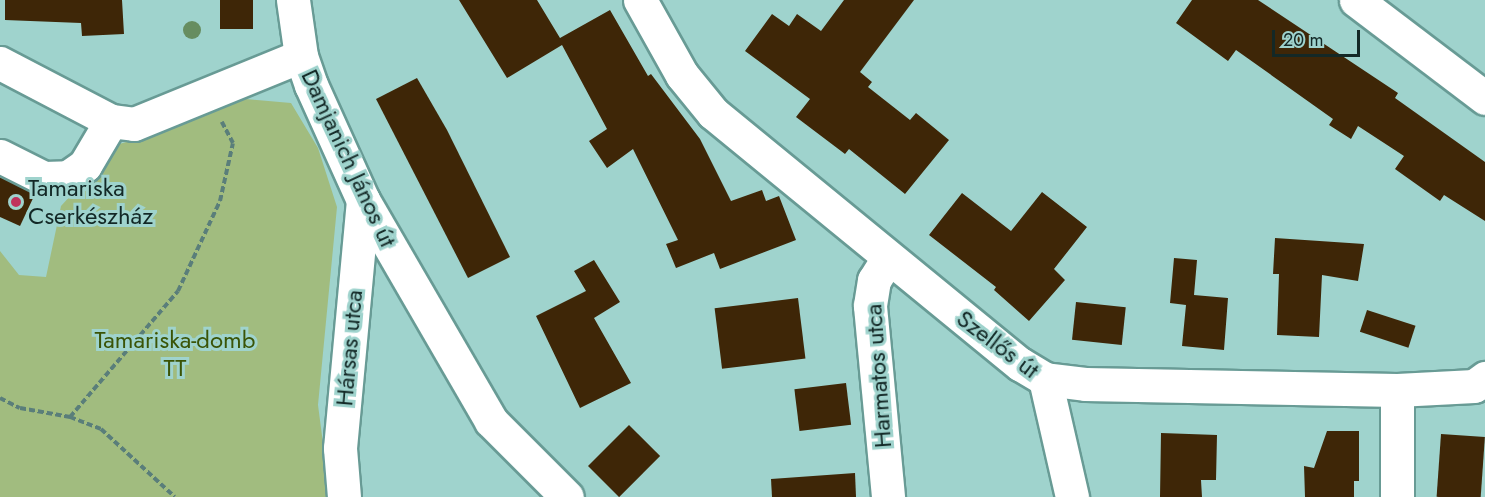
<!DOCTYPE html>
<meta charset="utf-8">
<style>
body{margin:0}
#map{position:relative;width:1485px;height:497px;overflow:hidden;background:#9fd3cd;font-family:Jost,sans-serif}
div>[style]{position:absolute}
.green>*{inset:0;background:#a1bc7f}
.building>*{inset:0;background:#3e2607;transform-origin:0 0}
.path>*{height:4px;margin-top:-2px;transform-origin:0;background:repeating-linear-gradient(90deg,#5a7e7a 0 6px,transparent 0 9px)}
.roads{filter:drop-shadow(2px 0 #689b95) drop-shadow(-2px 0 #689b95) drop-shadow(0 2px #689b95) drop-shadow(0 -2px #689b95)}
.minor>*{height:33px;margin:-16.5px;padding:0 16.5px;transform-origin:16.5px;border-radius:16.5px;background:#fff}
.trees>*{width:18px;height:18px;margin:-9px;border-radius:50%;background:#678d60}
.dots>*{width:16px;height:16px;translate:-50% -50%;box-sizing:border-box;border:3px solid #9fd3cd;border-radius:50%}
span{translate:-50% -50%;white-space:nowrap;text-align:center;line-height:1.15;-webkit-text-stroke:6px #9fd3cd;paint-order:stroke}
.street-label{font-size:24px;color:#132826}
.poi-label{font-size:24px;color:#132826}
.left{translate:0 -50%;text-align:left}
.park-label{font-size:24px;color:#3a5406}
.scale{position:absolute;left:1272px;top:30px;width:88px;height:27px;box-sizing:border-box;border:3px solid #132826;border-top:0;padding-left:8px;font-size:18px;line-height:21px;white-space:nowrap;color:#132826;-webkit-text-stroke:4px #9fd3cd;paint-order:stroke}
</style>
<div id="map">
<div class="green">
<i style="clip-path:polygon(246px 99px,291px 103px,318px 148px,337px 207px,318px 405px,330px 497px,0 497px,0 251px,19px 275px,46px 277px,61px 206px,93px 171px,105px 148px,169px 130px)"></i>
</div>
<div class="building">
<i style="clip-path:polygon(5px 0,122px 0,124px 34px,82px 36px,81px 23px,5px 20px)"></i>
<i style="left:220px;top:0;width:33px;height:29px"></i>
<i style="clip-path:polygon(459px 0,537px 0,560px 38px,610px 10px,648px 76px,651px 74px,700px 139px,731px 201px,762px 190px,766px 201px,779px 196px,796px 240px,720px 269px,714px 253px,676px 268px,666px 244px,678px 240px,633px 149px,607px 168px,589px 141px,607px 129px,562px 45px,507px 78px)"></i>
<i style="clip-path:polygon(844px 0,914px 0,860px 72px,872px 82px,868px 87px,910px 120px,916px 113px,949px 140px,905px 194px,849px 149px,845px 154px,796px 117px,810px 99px,745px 51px,772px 14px,789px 26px,797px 14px,821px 31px)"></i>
<i style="clip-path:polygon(1192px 0,1258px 0,1398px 93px,1395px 98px,1485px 162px,1485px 221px,1444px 195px,1440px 201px,1395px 169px,1404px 156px,1358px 126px,1351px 139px,1329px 125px,1333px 119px,1236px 50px,1228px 61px,1176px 23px)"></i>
<i style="clip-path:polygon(417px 78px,447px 130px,510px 257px,468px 278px,376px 99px)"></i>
<i style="clip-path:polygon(0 177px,35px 194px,20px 226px,0 217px)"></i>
<i style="clip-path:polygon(1042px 192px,1087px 227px,1054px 269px,1065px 280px,1029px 321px,994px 290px,996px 287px,929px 235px,962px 193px,1011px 231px)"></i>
<i style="clip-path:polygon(1275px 238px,1364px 244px,1358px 281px,1322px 275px,1319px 337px,1277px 335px,1279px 274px,1273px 274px)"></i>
<i style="clip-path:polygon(1174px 258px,1197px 260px,1194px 295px,1228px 298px,1224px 350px,1182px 346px,1186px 305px,1170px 303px)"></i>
<i style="clip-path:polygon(594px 260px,620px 302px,594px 318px,631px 383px,580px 408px,536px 316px,586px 291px,574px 271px)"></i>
<i style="left:798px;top:298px;width:61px;height:84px;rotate:83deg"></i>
<i style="left:1076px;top:302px;width:50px;height:38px;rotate:6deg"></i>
<i style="left:1367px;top:310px;width:51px;height:23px;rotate:18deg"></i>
<i style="left:846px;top:383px;width:42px;height:52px;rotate:83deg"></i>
<i style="left:629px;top:425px;width:44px;height:58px;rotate:45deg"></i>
<i style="clip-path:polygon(1327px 431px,1359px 431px,1359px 481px,1354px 481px,1354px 497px,1305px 497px,1304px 466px,1314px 468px)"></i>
<i style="clip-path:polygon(1161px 433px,1217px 435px,1216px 480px,1201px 480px,1202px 497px,1160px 497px)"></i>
<i style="left:1441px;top:434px;width:44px;height:63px;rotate:4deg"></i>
<i style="clip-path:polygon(855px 473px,856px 497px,772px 497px,771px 479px)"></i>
</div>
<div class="path">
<i style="left:0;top:398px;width:22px;rotate:27deg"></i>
<i style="left:20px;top:408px;width:51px;rotate:10.2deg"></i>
<i style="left:70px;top:417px;width:166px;rotate:-49.4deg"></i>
<i style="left:178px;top:291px;width:99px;rotate:-65deg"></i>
<i style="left:220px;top:201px;width:59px;rotate:-77.4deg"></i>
<i style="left:233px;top:143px;width:24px;rotate:-118deg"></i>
<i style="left:70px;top:417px;width:33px;rotate:21deg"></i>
<i style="left:101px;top:429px;width:100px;rotate:42.6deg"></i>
</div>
<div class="roads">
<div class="minor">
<i style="left:293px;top:0;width:57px;rotate:81.9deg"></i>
<i style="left:301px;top:56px;width:31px;rotate:71deg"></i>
<i style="left:311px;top:85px;width:126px;rotate:65.7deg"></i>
<i style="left:363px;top:200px;width:255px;rotate:59.9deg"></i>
<i style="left:491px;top:421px;width:107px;rotate:45deg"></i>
<i style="left:640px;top:0;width:86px;rotate:60.8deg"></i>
<i style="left:682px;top:75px;width:49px;rotate:50.8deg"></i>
<i style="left:713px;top:113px;width:397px;rotate:39.3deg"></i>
<i style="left:1020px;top:364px;width:29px;rotate:31deg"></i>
<i style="left:1045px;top:379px;width:40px;rotate:7.1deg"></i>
<i style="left:1085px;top:384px;width:312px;rotate:1.1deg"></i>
<i style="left:1397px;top:390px;width:77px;rotate:-3deg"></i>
<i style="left:1474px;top:386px;width:14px;rotate:-36deg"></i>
<i style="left:1356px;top:0;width:162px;rotate:37.2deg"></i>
<i style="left:0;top:63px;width:125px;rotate:27.6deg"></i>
<i style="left:111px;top:121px;width:23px;rotate:7deg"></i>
<i style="left:134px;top:124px;width:180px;rotate:-22.2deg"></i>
<i style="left:0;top:156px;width:49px;rotate:26.6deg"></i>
<i style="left:44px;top:178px;width:24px;rotate:-2deg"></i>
<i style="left:68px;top:177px;width:21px;rotate:-35deg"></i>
<i style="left:85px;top:165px;width:51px;rotate:-59.4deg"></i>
<i style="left:888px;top:258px;width:26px;rotate:122deg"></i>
<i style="left:874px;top:280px;width:26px;rotate:99deg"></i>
<i style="left:870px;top:306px;width:192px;rotate:84.6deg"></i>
<i style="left:1045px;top:379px;width:121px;rotate:77.1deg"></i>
<i style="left:1397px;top:390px;width:107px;rotate:90deg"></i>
<i style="left:344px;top:497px;width:49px;rotate:-94.7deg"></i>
<i style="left:340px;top:448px;width:249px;rotate:-84.7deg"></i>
</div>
</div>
<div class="trees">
<i style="left:192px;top:30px"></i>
</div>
<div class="dots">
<i style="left:16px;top:202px;background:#c0325c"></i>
</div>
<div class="street-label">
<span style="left:349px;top:158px;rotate:65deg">Damjanich János út</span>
<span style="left:998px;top:344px;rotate:37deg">Szellős út</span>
<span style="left:349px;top:348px;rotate:-85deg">Hársas utca</span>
<span style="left:878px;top:376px;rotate:-94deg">Harmatos utca</span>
</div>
<div class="poi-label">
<span class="left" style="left:28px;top:202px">Tamariska<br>Cserkészház</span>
</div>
<div class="park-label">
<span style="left:175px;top:354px">Tamariska-domb<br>TT</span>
</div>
<div class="scale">20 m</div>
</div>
